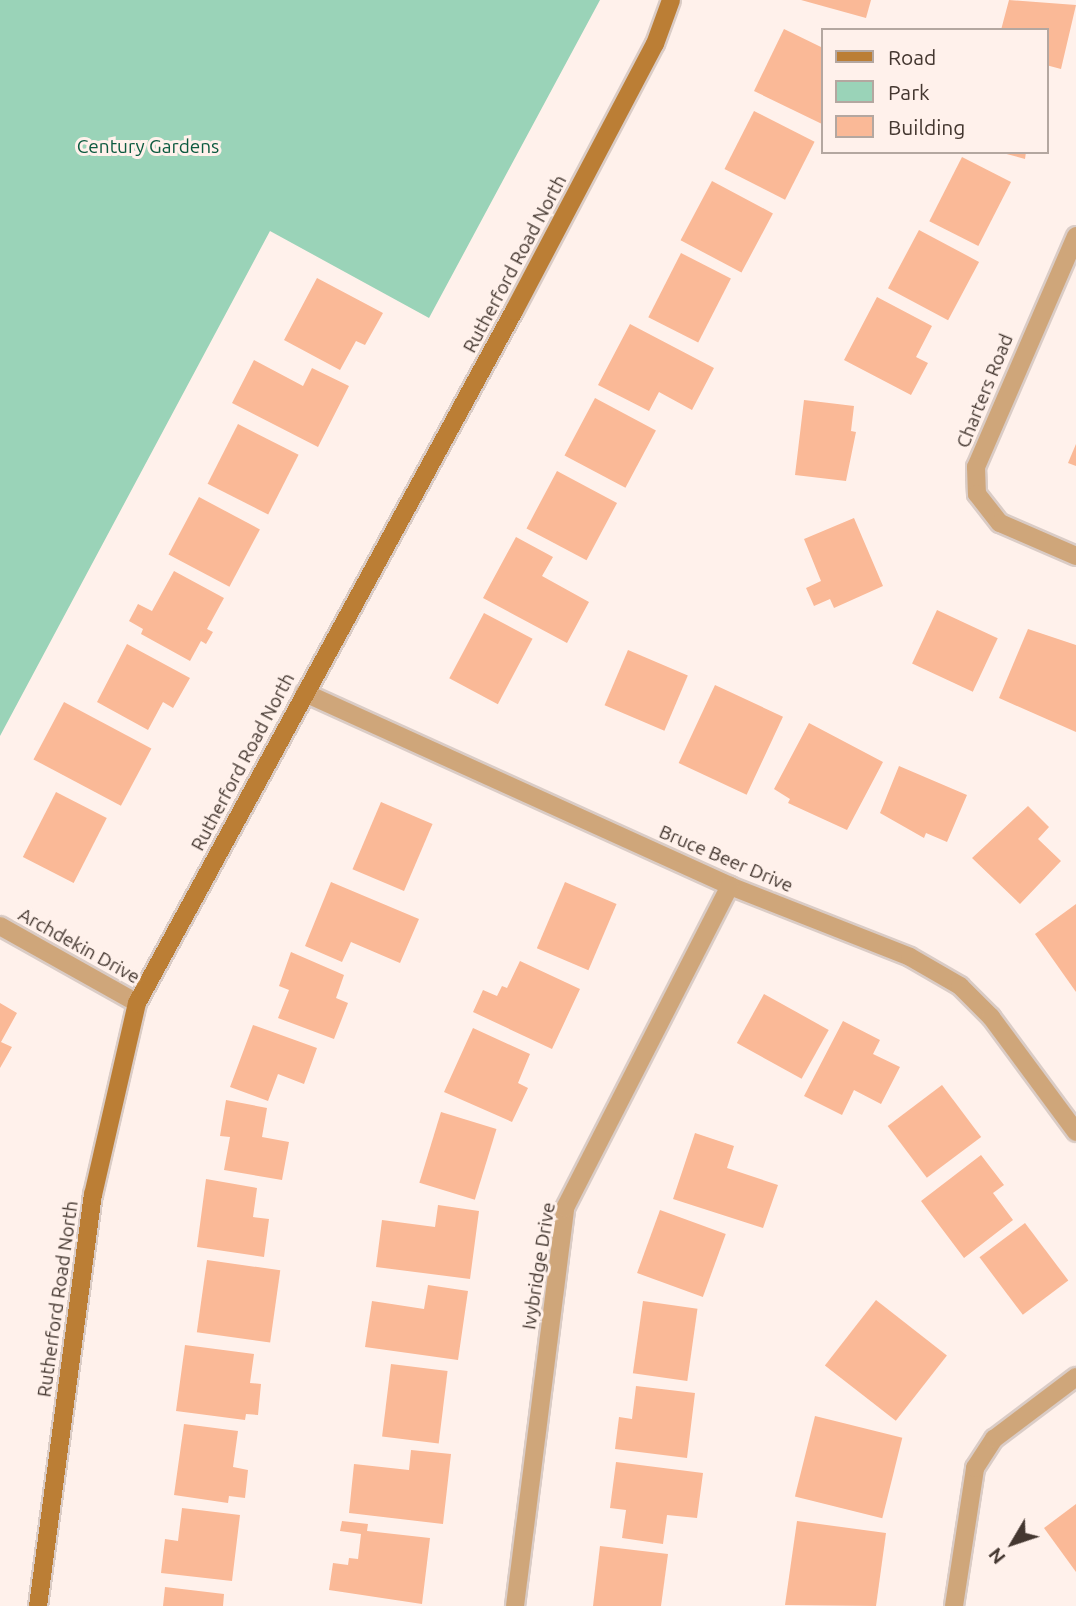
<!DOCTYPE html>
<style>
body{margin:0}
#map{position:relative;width:1076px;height:1606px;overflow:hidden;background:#fff1eb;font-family:Ubuntu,sans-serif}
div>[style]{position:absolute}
.green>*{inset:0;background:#9ad3b8}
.building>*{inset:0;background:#fab997;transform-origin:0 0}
.roads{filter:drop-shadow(2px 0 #daccc6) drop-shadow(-2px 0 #daccc6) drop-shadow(0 2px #daccc6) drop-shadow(0 -2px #daccc6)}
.street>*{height:18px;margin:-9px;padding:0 9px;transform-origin:9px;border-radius:9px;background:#cfa67a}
.secondary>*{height:18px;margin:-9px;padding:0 9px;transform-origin:9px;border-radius:9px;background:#bb7e35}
span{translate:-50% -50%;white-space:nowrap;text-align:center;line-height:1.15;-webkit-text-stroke:6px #fff1eb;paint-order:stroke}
.park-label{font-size:19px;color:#0c5a3f}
.street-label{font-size:19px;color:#443730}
.legend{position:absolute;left:821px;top:28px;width:228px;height:126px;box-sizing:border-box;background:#fff1eb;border:2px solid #b4a7a0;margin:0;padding:9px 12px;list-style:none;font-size:21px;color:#443730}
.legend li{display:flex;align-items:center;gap:14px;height:35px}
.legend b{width:35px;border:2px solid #b4a7a0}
.north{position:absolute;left:978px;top:1508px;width:70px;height:70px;-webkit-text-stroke:5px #fff1eb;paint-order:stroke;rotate:231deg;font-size:19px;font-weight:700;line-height:28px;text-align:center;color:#443730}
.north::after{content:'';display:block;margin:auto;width:24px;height:32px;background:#443730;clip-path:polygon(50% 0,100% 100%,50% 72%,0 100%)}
</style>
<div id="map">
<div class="green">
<div style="clip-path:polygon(0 0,600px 0,429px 318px,270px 231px,0 736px)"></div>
</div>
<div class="building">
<div style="clip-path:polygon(801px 0,871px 0,866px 18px)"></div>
<div style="clip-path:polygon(1009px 0,1076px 5px,1061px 69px,1046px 65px,1046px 30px,1001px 30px)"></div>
<div style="clip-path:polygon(784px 29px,821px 47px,822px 124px,754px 91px)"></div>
<div style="left:754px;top:111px;width:68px;height:65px;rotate:27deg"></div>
<div style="clip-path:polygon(999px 152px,1026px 152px,1025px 159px)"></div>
<div style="left:962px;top:157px;width:55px;height:72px;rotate:27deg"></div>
<div style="left:712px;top:181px;width:69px;height:67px;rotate:28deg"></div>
<div style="left:919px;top:230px;width:68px;height:66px;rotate:28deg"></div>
<div style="left:681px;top:253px;width:56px;height:72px;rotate:27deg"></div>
<div style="clip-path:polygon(317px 278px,383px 313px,365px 345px,356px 341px,340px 370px,284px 340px)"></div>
<div style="clip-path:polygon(877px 297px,932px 326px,916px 357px,928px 363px,911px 395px,844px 360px)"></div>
<div style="clip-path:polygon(630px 324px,714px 368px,692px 410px,659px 392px,649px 411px,598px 385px)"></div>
<div style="clip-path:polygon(254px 360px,303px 386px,312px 368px,349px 386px,318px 447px,232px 403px)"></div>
<div style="left:595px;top:398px;width:69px;height:65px;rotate:28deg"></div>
<div style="clip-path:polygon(804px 400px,854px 406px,851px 431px,856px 432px,846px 481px,795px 475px)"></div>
<div style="left:238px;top:424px;width:68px;height:67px;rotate:27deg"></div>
<div style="clip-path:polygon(1076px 444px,1076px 466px,1068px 463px)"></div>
<div style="left:557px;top:471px;width:68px;height:65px;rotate:28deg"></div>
<div style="left:199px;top:497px;width:69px;height:65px;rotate:28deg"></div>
<div style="clip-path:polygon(854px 518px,883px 586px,834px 608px,830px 599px,814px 606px,806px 588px,821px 581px,804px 539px)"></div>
<div style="clip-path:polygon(516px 537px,553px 557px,542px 576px,589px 602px,567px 643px,483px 598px)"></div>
<div style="clip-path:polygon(174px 571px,224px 598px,207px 629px,213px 632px,206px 644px,201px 641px,190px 661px,141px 634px,143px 629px,129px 621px,138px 604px,152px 611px)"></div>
<div style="left:937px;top:610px;width:67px;height:59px;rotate:25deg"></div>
<div style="left:484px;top:613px;width:55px;height:74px;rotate:28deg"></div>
<div style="clip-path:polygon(1028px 629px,1076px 645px,1076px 732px,999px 698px)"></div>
<div style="clip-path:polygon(127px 644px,190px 678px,173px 708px,163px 702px,148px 730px,97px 702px)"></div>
<div style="left:628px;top:650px;width:65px;height:60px;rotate:23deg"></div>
<div style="left:715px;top:685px;width:75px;height:86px;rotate:25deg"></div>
<div style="left:64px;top:702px;width:99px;height:65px;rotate:28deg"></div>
<div style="clip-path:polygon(809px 723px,883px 762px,847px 830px,788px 803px,790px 799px,774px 789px)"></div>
<div style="clip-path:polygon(899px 766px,967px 795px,947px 842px,926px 833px,924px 838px,880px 813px)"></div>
<div style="left:56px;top:792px;width:57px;height:73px;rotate:27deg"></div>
<div style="left:381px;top:802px;width:56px;height:73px;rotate:23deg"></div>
<div style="clip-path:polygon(1028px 806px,1049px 827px,1038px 839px,1061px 861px,1020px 904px,972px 858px)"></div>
<div style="clip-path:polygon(331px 882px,419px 919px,400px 963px,351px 942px,342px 962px,305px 946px)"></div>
<div style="left:565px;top:882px;width:56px;height:72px;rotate:23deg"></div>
<div style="clip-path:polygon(1076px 904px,1076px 992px,1035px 934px)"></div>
<div style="clip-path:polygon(291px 952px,344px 975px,336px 998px,348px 1003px,334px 1039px,278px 1018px,289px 990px,279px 986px)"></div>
<div style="clip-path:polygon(520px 961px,580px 989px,552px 1049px,473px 1012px,483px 990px,497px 996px,502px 986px,507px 988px)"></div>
<div style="left:764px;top:994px;width:74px;height:56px;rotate:29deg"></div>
<div style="clip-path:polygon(0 1003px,17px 1013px,1px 1042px,12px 1047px,0 1068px)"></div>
<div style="clip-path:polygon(843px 1021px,880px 1040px,873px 1054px,900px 1067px,881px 1104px,854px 1090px,842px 1115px,804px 1096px)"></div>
<div style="clip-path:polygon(253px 1025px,317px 1048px,304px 1084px,278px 1074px,268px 1101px,230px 1087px)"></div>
<div style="clip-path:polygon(473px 1028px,530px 1054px,518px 1083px,528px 1088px,512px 1122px,444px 1092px)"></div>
<div style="left:942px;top:1085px;width:65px;height:68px;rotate:53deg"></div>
<div style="clip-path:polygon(226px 1100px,267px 1108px,262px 1137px,289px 1142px,282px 1180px,224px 1170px,230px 1137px,220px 1136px)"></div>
<div style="left:441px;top:1112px;width:58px;height:74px;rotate:17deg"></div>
<div style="clip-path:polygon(695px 1133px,734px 1146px,727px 1168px,778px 1185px,763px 1228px,673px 1199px)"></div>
<div style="clip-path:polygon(981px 1155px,1004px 1185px,993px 1193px,1013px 1220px,964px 1258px,921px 1201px)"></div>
<div style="clip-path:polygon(206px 1179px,257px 1188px,253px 1217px,269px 1219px,264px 1257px,197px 1247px)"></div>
<div style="clip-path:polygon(438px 1205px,479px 1211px,470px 1279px,376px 1267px,382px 1220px,435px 1227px)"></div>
<div style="left:660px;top:1210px;width:70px;height:67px;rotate:20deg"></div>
<div style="left:1025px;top:1223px;width:72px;height:57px;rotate:53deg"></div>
<div style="left:207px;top:1260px;width:74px;height:73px;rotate:8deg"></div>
<div style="clip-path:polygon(428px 1285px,468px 1291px,458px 1360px,365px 1347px,372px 1301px,424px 1309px)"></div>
<div style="left:876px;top:1300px;width:90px;height:83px;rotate:38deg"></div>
<div style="left:643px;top:1301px;width:55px;height:73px;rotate:8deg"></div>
<div style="clip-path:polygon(185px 1345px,254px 1354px,250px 1383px,261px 1384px,258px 1415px,246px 1414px,245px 1420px,176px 1411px)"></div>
<div style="left:391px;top:1364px;width:57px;height:73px;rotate:7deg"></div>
<div style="clip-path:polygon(636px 1386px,695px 1393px,687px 1458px,615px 1449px,619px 1417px,632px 1419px)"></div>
<div style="left:815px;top:1416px;width:90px;height:83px;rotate:14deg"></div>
<div style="clip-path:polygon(184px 1424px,238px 1431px,233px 1467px,248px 1470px,245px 1498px,229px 1496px,228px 1503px,174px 1495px)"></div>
<div style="clip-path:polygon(411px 1450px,451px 1454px,443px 1524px,349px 1513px,354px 1464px,409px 1470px)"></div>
<div style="clip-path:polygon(616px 1462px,703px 1473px,697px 1518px,667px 1515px,663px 1544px,622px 1538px,626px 1510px,610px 1508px)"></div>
<div style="clip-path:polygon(1076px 1504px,1076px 1572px,1044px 1528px)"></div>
<div style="clip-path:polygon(182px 1508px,240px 1515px,232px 1581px,161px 1573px,165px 1539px,178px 1541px)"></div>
<div style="clip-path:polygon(342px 1521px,368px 1524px,367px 1531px,430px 1538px,422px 1604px,329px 1590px,333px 1563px,348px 1565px,349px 1558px,358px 1559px,361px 1534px,340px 1531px)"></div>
<div style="clip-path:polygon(797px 1521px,886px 1533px,876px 1606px,785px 1605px)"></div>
<div style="clip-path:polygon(600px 1546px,668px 1554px,661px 1606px,593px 1606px)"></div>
<div style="clip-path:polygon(165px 1587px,224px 1594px,223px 1606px,163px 1606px)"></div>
</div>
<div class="roads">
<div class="street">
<div style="left:1076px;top:236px;width:252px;rotate:113.4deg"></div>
<div style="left:976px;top:467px;width:27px;rotate:88deg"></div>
<div style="left:977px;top:494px;width:37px;rotate:52deg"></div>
<div style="left:1000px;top:523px;width:83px;rotate:23.5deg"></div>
<div style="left:305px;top:693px;width:467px;rotate:24.4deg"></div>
<div style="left:730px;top:886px;width:193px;rotate:21.5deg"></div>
<div style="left:910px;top:957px;width:58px;rotate:30.1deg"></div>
<div style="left:960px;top:986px;width:44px;rotate:45deg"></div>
<div style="left:991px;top:1017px;width:143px;rotate:53.5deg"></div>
<div style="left:0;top:926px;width:157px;rotate:29.3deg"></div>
<div style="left:515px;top:1606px;width:401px;rotate:-82.8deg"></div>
<div style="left:565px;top:1208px;width:362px;rotate:-62.9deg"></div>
<div style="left:954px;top:1606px;width:140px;rotate:-81.3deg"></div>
<div style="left:975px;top:1468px;width:35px;rotate:-57deg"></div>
<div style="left:994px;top:1439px;width:103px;rotate:-37.1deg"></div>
</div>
<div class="secondary">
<div style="left:38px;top:1606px;width:415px;rotate:-82.4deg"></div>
<div style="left:93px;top:1195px;width:197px;rotate:-77.1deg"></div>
<div style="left:137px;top:1003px;width:788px;rotate:-61.42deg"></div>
<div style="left:514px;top:311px;width:302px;rotate:-62.2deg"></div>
<div style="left:655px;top:44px;width:47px;rotate:-70deg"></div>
</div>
</div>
<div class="park-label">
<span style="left:148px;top:147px">Century Gardens</span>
</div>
<div class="street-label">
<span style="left:515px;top:264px;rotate:-62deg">Rutherford Road North</span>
<span style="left:985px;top:391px;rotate:-68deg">Charters Road</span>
<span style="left:243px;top:762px;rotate:-62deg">Rutherford Road North</span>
<span style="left:726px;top:859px;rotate:23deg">Bruce Beer Drive</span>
<span style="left:79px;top:946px;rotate:29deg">Archdekin Drive</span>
<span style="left:539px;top:1266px;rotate:-81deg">Ivybridge Drive</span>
<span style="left:58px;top:1299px;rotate:-82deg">Rutherford Road North</span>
</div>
<ul class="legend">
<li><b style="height:9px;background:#bb7e35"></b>Road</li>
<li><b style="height:19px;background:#9ad3b8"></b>Park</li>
<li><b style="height:19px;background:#fab997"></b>Building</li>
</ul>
<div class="north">N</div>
</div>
